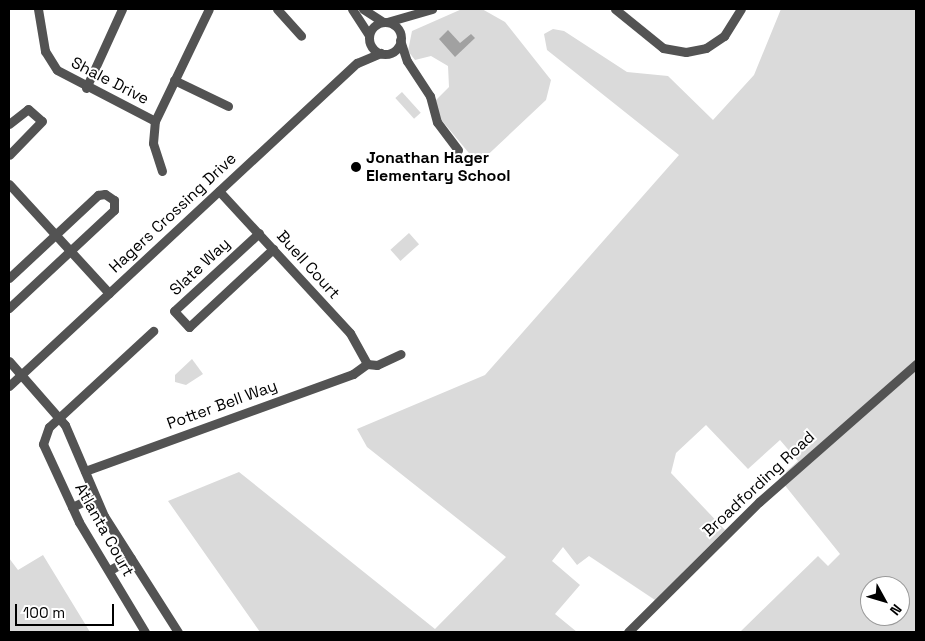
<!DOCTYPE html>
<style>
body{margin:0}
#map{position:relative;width:925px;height:641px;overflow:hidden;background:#fff;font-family:"Space Grotesk",sans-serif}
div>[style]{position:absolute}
.green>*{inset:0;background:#dadada;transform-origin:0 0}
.water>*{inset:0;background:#a1a1a1}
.minor>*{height:9px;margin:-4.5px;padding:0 4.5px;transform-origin:4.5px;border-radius:4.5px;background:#535353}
.minor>.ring{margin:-4.5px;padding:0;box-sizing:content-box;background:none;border:9px solid #535353;border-radius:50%}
.dots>*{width:14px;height:14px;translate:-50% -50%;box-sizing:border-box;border:2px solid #fff;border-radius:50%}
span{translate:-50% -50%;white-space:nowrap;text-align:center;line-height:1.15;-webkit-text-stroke:4px #fff;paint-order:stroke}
.street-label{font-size:16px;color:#000}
.poi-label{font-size:16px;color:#000;font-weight:700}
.left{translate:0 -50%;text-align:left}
.frame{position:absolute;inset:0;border:10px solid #000;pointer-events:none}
.north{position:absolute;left:860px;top:576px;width:50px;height:50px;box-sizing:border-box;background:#fff;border:1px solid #999;border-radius:50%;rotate:129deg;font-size:14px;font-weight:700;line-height:20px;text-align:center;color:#000}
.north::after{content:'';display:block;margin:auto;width:18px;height:22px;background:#000;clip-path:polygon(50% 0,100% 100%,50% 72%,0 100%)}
.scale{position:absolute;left:15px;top:604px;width:99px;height:22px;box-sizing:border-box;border:2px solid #000;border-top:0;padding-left:6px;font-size:15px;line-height:18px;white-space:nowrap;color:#000;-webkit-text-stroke:4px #fff;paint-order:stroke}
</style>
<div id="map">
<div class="green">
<div style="clip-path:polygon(462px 9px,482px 9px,505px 22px,551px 80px,546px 100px,478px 164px,439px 117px,435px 101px,449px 87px,448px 66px,431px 56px,415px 60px,408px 51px,412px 31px)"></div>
<div style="clip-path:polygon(evenodd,781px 9px,916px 9px,916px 632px,740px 632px,818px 556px,828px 566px,840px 554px,779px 478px,798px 461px,780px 440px,748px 469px,706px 425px,676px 453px,671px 473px,725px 530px,655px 600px,589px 556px,577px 565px,563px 547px,552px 561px,580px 585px,555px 614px,577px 632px,260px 632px,168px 501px,239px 472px,435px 629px,506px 557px,367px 447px,357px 429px,485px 375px,679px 155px,547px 50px,544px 34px,553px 29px,564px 31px,627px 72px,668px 76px,713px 120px,754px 75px,781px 9px,870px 586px,900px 586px,900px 616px,870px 616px,870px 586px)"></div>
<div style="left:402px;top:92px;width:28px;height:9px;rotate:48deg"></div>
<div style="left:409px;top:233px;width:15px;height:25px;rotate:48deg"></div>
<div style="clip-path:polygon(192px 359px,203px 374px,186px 385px,175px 382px,175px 375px)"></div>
<div style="clip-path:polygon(43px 555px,90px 632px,9px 632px,9px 558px,18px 570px)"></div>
</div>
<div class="water">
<div style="clip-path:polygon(448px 30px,460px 43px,471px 34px,475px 38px,455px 57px,439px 39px)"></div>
</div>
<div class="minor">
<div style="left:38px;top:9px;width:43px;rotate:80.5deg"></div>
<div style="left:45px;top:51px;width:22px;rotate:58deg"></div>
<div style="left:57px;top:70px;width:110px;rotate:27.5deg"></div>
<div style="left:277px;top:9px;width:36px;rotate:48deg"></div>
<div style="left:352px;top:9px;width:31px;rotate:57deg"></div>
<div style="left:363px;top:9px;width:24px;rotate:33deg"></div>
<div style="left:615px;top:9px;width:62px;rotate:39.1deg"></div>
<div style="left:663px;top:48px;width:23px;rotate:10deg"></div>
<div style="left:686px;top:52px;width:20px;rotate:-11deg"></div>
<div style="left:706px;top:48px;width:22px;rotate:-34deg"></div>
<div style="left:724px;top:36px;width:32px;rotate:-58deg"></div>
<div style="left:387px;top:22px;width:47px;rotate:-16.1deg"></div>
<div class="ring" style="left:369px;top:22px;width:23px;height:23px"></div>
<div style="left:400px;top:40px;width:22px;rotate:72deg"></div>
<div style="left:407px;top:61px;width:42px;rotate:56.7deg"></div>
<div style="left:430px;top:96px;width:27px;rotate:75deg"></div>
<div style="left:437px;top:122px;width:35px;rotate:53deg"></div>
<div style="left:174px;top:80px;width:60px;rotate:25.7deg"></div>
<div style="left:86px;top:88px;width:87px;rotate:-65.5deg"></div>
<div style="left:9px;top:124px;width:24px;rotate:-38deg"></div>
<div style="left:28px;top:109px;width:18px;rotate:41deg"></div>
<div style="left:42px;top:121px;width:47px;rotate:134.1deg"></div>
<div style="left:162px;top:171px;width:29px;rotate:-108deg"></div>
<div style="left:153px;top:143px;width:22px;rotate:-85deg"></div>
<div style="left:155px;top:121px;width:124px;rotate:-64.3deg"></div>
<div style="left:9px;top:184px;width:148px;rotate:47.5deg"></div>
<div style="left:219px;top:191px;width:193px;rotate:47.3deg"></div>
<div style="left:350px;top:333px;width:35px;rotate:61deg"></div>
<div style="left:259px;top:233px;width:115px;rotate:137.5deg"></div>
<div style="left:174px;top:311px;width:22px;rotate:47deg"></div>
<div style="left:189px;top:327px;width:115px;rotate:-42.9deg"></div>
<div style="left:9px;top:278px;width:122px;rotate:-43deg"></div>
<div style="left:98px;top:195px;width:7px;rotate:-8deg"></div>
<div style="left:105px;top:194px;width:11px;rotate:34deg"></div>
<div style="left:114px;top:200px;width:10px;rotate:90deg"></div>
<div style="left:114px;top:210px;width:144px;rotate:137deg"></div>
<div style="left:9px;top:361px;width:85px;rotate:48.8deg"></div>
<div style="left:65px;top:425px;width:99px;rotate:66.8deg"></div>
<div style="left:104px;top:516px;width:138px;rotate:57.5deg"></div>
<div style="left:367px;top:364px;width:10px;rotate:6deg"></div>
<div style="left:377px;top:365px;width:26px;rotate:-25deg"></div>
<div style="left:9px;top:386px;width:475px;rotate:-42.9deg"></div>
<div style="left:357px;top:63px;width:26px;rotate:-23deg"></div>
<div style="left:85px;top:471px;width:285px;rotate:-19.9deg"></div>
<div style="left:353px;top:374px;width:17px;rotate:-36deg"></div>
<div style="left:72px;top:507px;width:23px;rotate:-25deg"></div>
<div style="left:110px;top:570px;width:24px;rotate:-30deg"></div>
<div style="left:145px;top:632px;width:128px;rotate:-121deg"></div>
<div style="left:79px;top:522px;width:86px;rotate:-114.8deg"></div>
<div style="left:43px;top:444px;width:18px;rotate:-71deg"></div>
<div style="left:49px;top:427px;width:142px;rotate:-42.7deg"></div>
<div style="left:628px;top:632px;width:185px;rotate:-44.8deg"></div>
<div style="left:759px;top:502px;width:209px;rotate:-41.3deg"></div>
</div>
<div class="dots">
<div style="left:356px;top:167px;background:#000"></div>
</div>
<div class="street-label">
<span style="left:110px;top:81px;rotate:27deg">Shale Drive</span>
<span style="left:173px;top:213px;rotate:-43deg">Hagers Crossing Drive</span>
<span style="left:308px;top:265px;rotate:48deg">Buell Court</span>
<span style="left:200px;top:267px;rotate:-43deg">Slate Way</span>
<span style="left:222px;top:405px;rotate:-20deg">Potter Bell Way</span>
<span style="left:759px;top:484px;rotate:-43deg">Broadfording Road</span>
<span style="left:104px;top:530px;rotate:61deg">Atlanta Court</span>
</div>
<div class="poi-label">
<span class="left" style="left:366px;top:167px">Jonathan Hager<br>Elementary School</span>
</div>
<div class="frame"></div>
<div class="north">N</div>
<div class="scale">100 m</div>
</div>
